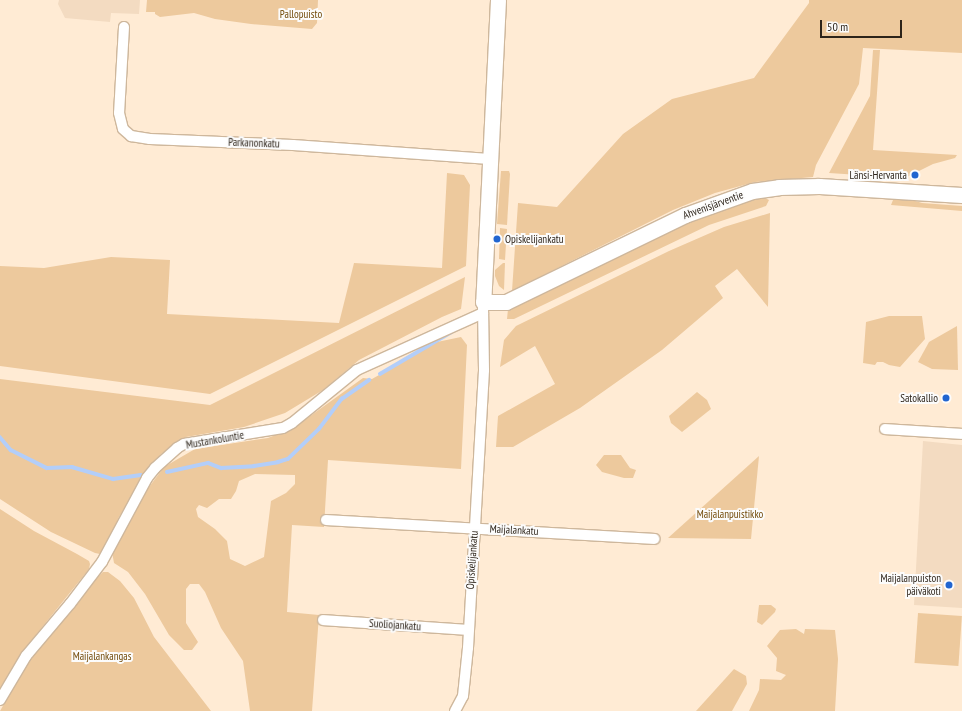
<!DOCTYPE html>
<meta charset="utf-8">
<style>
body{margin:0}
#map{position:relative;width:962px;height:711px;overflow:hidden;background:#ffebd4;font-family:"PT Sans Narrow",sans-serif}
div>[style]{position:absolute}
.built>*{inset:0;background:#f3dbc1}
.green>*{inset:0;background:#edc99d;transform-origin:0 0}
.stream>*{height:3.5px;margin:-1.75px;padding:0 1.75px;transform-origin:1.75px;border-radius:1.75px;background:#b3cef9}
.roads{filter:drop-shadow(1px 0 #ceb79c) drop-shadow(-1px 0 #ceb79c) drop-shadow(0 1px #ceb79c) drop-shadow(0 -1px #ceb79c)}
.street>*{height:10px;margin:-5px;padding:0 5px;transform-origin:5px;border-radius:5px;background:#fff}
.secondary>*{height:15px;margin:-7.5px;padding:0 7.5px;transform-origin:7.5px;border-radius:7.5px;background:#fff}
.dots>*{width:11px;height:11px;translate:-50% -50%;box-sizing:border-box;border:2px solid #fcfcfc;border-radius:50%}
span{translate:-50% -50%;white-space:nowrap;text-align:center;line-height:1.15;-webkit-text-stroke:4px #fcfcfc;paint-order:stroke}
.park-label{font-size:11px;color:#734b0a}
.street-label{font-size:11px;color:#2d241a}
.poi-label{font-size:11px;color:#2d241a}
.right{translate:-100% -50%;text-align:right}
.left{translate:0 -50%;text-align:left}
.scale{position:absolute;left:820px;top:20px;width:82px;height:18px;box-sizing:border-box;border:2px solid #2d241a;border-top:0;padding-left:5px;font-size:12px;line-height:14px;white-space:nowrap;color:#2d241a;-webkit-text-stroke:3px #fcfcfc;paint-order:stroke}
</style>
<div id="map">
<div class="built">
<div style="clip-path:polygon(59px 0,140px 0,139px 14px,111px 13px,110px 22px,65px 18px,58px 4px)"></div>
<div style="clip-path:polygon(923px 441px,962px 445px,962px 608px,914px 605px)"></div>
</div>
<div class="green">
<div style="clip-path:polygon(147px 0,318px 0,317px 23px,312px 29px,251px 24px,215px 19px,194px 13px,160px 17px,155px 14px,155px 12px,146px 12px)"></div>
<div style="clip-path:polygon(809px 0,962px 0,962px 53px,863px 48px,859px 84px,816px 165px,813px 177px,755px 182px,715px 193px,673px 210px,512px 291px,518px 203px,557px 207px,623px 134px,672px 99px,754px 78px,809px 3px)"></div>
<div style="clip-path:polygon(873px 50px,880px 50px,873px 150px,957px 155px,955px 158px,933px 164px,905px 178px,829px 173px,870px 96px)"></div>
<div style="clip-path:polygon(501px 171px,509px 171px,510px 174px,507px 225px,497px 224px)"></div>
<div style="clip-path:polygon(447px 173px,464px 175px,470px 185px,466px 266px,210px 394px,0 366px,0 266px,44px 268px,111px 257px,170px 260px,167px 314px,339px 323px,354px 263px,442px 268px)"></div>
<div style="clip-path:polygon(761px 196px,769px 200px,766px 206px,709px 225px,514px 319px,507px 319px,508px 309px,512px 306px,667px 231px,728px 205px)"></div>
<div style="clip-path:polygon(905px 198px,922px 203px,962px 206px,962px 211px,891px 205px,893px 200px)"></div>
<div style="clip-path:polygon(770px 213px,768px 307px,737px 269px,715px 286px,723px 298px,662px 350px,580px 408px,513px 447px,496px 447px,498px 416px,555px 384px,535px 346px,500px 367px,504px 340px,516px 326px,669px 251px,724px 227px)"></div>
<div style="clip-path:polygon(500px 228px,507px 229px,505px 260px,499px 259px)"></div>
<div style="clip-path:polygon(503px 263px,505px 263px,504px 290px,499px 286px,495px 276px,495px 270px)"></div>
<div style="clip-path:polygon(465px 277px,461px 309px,442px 317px,359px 360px,323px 390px,285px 413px,244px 427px,186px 437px,161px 454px,137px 487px,119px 517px,106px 546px,100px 554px,95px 553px,51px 532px,0 499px,0 379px,210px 405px)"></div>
<div style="clip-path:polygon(889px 316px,922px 316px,925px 339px,900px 367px,889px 365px,883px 362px,877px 362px,875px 365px,863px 363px,866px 322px)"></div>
<div style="clip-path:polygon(957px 326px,958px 370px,932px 369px,918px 362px,929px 342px)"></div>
<div style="clip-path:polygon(evenodd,461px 337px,467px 345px,461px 469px,328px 460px,324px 527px,292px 525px,287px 612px,319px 615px,312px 711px,250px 711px,243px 661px,221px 628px,205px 592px,199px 584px,190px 584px,186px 589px,186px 623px,198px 642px,192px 650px,184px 650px,169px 635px,145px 594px,128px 572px,114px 563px,112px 552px,143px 495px,164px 467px,195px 449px,268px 438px,295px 427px,363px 378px,372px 379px,437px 342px,461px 337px,255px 474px,295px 475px,295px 484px,286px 493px,271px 501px,264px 557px,245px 566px,230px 559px,227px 541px,215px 529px,198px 517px,196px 509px,199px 505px,207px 508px,219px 499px,231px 499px,236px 491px,239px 481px,255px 474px)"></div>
<div style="clip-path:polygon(697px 392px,707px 400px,711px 409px,682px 432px,671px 423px,669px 416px)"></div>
<div style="clip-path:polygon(604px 455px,621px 455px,630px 468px,636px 470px,633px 478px,624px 478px,602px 472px,596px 465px)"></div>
<div style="clip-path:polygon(759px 456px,751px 539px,668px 538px)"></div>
<div style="clip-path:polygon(0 509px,34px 531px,77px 554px,89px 561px,90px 564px,89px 569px,31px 641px,0 688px)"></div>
<div style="clip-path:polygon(103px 572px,108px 572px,120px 581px,134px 598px,154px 637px,211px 711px,0 711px,29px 660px,88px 586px)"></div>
<div style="clip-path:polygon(759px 605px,771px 605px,776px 609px,775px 612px,762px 625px,757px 622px)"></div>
<div style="left:918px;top:613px;width:44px;height:50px;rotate:4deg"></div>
<div style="clip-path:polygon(796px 629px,804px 634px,805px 629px,835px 630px,838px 659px,835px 711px,749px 711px,759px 690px,760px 679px,781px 680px,786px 675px,776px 671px,777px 658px,767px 646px,780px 630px)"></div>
<div style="clip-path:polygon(734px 669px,746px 676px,747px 684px,732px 711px,696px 711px)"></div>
</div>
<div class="stream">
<div style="left:380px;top:374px;width:83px;rotate:-30.3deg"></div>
<div style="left:0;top:437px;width:17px;rotate:50deg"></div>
<div style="left:11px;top:450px;width:40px;rotate:26.6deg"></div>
<div style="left:47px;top:468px;width:25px;rotate:-2deg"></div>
<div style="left:72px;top:467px;width:43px;rotate:16.3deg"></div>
<div style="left:113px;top:479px;width:28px;rotate:-8deg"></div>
<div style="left:167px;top:472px;width:42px;rotate:-12.4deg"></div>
<div style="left:208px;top:463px;width:14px;rotate:21deg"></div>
<div style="left:221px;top:468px;width:33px;rotate:-3deg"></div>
<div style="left:254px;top:466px;width:24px;rotate:-9deg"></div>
<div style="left:278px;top:462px;width:10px;rotate:-17deg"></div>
<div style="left:288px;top:459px;width:43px;rotate:-44.1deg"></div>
<div style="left:319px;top:429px;width:38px;rotate:-53deg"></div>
<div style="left:342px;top:399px;width:33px;rotate:-35deg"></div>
</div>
<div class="roads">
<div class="street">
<div style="left:124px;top:27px;width:86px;rotate:93.3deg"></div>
<div style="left:119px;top:113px;width:16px;rotate:76deg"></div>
<div style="left:123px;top:129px;width:11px;rotate:41deg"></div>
<div style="left:131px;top:136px;width:19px;rotate:9deg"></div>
<div style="left:150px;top:139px;width:143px;rotate:2.4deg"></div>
<div style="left:293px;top:145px;width:197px;rotate:4.1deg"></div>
<div style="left:885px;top:429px;width:77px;rotate:3.7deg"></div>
<div style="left:326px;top:520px;width:329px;rotate:3.3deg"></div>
<div style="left:323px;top:620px;width:145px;rotate:3.9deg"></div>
<div style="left:0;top:700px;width:51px;rotate:-59.4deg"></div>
<div style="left:26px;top:656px;width:68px;rotate:-49.8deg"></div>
<div style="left:70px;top:604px;width:53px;rotate:-52.7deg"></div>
<div style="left:102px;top:562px;width:95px;rotate:-61.8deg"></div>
<div style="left:147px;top:478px;width:13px;rotate:-51deg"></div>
<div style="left:155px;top:468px;width:30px;rotate:-42deg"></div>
<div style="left:177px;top:448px;width:8px;rotate:-30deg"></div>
<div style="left:184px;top:444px;width:100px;rotate:-9.2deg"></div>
<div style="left:283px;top:428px;width:10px;rotate:-29deg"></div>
<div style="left:292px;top:423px;width:84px;rotate:-39.2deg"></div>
<div style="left:357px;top:370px;width:138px;rotate:-24.3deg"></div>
<div style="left:455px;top:711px;width:17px;rotate:-62deg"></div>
<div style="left:463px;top:696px;width:48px;rotate:-84.1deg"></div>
<div style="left:468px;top:648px;width:278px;rotate:-86.7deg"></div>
<div style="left:484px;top:370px;width:62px;rotate:-90.9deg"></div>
</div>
<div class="secondary">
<div style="left:498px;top:0;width:302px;rotate:92.8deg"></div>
<div style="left:483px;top:302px;width:23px"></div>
<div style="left:506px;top:302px;width:199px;rotate:-25.9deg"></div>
<div style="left:685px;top:215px;width:71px;rotate:-19.7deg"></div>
<div style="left:752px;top:191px;width:27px;rotate:-8deg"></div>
<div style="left:779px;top:187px;width:40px;rotate:-1.4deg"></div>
<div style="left:819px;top:186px;width:143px;rotate:3.6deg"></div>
</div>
</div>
<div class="dots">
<div style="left:915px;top:175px;background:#2165d0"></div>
<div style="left:497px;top:239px;background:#2165d0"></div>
<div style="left:946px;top:398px;background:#2165d0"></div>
<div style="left:949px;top:585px;background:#2165d0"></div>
</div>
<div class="park-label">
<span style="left:301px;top:14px">Pallopuisto</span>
<span style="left:730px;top:514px">Maijalanpuistikko</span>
<span style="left:102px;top:656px">Maijalankangas</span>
</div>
<div class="street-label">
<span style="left:254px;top:143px;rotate:2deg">Parkanonkatu</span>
<span style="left:713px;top:205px;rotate:-20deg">Ahvenisjärventie</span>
<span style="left:215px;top:440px;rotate:-10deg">Mustankoluntie</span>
<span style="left:514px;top:530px;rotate:3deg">Maijalankatu</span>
<span style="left:472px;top:560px;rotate:-86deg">Opiskelijankatu</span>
<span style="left:395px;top:625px;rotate:4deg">Suoliojankatu</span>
</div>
<div class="poi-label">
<span class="right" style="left:907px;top:175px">Länsi-Hervanta</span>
<span class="left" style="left:505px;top:239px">Opiskelijankatu</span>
<span class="right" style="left:938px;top:398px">Satokallio</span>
<span class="right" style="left:941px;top:585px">Maijalanpuiston<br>päiväkoti</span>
</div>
<div class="scale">50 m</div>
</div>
